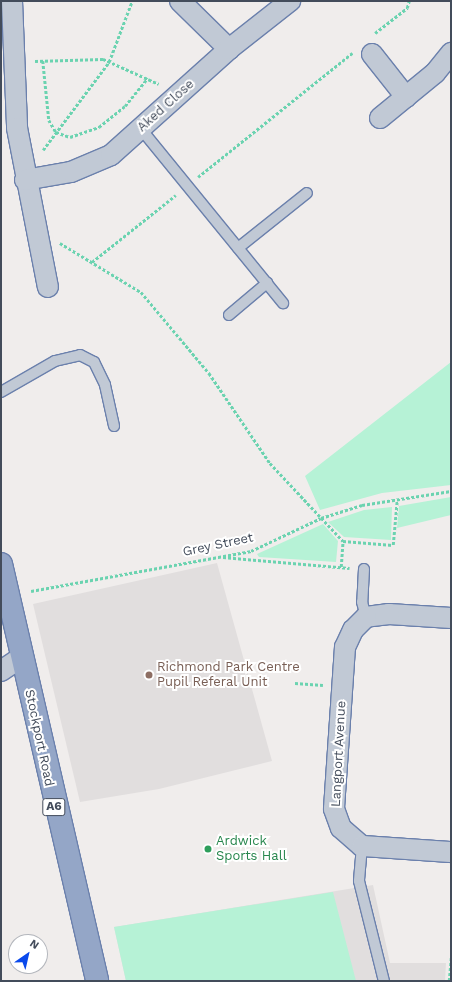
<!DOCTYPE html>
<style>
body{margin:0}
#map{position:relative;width:452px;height:982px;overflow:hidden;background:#f0edec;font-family:"Work Sans",sans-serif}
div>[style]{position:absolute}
.education>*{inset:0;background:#e1dede}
.green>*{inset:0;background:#b6f2d6}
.path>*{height:2.5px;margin-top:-1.25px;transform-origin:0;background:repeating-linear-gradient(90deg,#6bd3b0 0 3px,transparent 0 5px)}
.roads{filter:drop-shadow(1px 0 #6b80ac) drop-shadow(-1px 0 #6b80ac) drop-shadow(0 1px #6b80ac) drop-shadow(0 -1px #6b80ac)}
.service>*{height:10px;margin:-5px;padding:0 5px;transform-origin:5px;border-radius:5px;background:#c1c9d5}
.minor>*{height:20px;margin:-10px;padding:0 10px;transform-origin:10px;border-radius:10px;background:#c1c9d5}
.trunk>*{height:22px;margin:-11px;padding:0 11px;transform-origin:11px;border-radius:11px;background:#94a6c7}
.dots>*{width:11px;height:11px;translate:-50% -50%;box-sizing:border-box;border:2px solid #fff;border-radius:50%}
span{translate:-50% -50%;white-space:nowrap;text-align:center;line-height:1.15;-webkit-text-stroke:4px #fff;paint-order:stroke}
.shield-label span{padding:1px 3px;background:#fff;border:1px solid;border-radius:3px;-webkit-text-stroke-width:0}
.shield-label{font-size:12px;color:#434c5b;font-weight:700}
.street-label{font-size:13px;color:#434c5b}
.education-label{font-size:13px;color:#785e54}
.left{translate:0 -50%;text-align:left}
.leisure-label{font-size:13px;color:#27864d}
.frame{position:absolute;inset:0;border:2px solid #434c5b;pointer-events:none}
.north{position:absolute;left:8px;top:934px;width:40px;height:40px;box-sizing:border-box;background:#fff;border:1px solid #b4b7bd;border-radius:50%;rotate:34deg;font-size:11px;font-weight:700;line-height:16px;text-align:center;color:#434c5b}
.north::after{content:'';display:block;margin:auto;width:14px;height:18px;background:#0a49ec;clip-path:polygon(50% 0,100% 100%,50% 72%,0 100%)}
</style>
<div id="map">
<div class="education">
<div style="clip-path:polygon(217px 563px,272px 761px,159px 789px,80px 802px,33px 604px)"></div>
<div style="clip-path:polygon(373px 885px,390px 963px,446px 963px,445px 981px,126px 981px,114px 927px)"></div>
</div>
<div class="green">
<div style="clip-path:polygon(451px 362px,451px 485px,382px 493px,320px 510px,305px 476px)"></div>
<div style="clip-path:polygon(451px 497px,451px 515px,397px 528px,399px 506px)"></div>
<div style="clip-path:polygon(392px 507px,391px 540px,344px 537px,328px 522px,364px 510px)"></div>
<div style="clip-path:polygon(323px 524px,338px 541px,336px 562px,259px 557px,257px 554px)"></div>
<div style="clip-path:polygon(333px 892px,356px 981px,126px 981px,114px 927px)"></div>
</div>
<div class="path">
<div style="left:375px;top:33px;width:41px;rotate:-38deg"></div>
<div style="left:407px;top:8px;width:7px;rotate:-74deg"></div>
<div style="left:35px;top:61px;width:68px;rotate:-1.7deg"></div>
<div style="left:103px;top:59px;width:61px;rotate:24.1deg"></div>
<div style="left:43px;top:61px;width:59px;rotate:84.2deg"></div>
<div style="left:49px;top:120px;width:14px;rotate:60deg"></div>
<div style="left:56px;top:132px;width:15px;rotate:20deg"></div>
<div style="left:70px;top:137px;width:31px;rotate:-19deg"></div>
<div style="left:99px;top:127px;width:33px;rotate:-39deg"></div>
<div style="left:125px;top:106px;width:36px;rotate:-51deg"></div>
<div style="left:43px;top:150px;width:110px;rotate:-53.1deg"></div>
<div style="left:109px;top:62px;width:65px;rotate:-69.3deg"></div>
<div style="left:198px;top:177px;width:198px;rotate:-38.8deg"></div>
<div style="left:60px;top:243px;width:95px;rotate:31.2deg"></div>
<div style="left:141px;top:292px;width:106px;rotate:50deg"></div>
<div style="left:209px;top:373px;width:109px;rotate:55.9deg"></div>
<div style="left:270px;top:463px;width:107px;rotate:46.9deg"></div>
<div style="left:92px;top:262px;width:107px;rotate:-38.6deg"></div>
<div style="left:223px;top:557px;width:127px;rotate:5deg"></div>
<div style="left:341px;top:567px;width:26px;rotate:-86deg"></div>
<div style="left:343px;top:541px;width:50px;rotate:4.6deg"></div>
<div style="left:393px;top:545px;width:45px;rotate:-84.9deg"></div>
<div style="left:31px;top:591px;width:224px;rotate:-10.3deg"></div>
<div style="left:251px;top:551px;width:77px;rotate:-25.2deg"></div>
<div style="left:321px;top:518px;width:43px;rotate:-17.6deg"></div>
<div style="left:362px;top:505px;width:90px;rotate:-8.9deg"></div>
<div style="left:295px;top:683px;width:28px;rotate:4deg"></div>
<div style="left:449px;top:981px;width:24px;rotate:-85deg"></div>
</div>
<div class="roads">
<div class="service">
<div style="left:141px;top:129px;width:225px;rotate:50.8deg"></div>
<div style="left:238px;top:248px;width:88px;rotate:-38.6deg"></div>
<div style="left:229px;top:315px;width:50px;rotate:-40.1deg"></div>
<div style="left:1px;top:392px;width:62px;rotate:-29.9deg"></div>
<div style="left:55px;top:361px;width:26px;rotate:-13deg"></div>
<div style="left:80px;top:355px;width:16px;rotate:27deg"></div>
<div style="left:94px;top:362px;width:25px;rotate:64deg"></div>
<div style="left:105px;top:385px;width:42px;rotate:77.6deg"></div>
<div style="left:364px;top:569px;width:33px;rotate:93deg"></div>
<div style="left:362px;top:602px;width:16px;rotate:75deg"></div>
<div style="left:362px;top:846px;width:35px;rotate:95deg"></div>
<div style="left:359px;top:881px;width:103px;rotate:76deg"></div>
</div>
<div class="minor">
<div style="left:12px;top:1px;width:127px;rotate:87.7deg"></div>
<div style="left:17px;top:128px;width:162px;rotate:79deg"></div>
<div style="left:180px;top:1px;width:69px;rotate:44.4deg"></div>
<div style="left:372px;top:54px;width:55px;rotate:51.7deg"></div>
<div style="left:380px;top:118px;width:71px;rotate:-39.3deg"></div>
<div style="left:435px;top:73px;width:26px;rotate:-51deg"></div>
<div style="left:25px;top:180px;width:47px;rotate:-9.9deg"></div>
<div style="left:71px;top:172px;width:43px;rotate:-23deg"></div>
<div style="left:111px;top:155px;width:159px;rotate:-41.9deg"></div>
<div style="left:229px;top:49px;width:78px;rotate:-38.2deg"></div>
<div style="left:451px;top:618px;width:62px;rotate:-176.3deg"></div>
<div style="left:389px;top:614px;width:23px;rotate:173deg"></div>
<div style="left:366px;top:617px;width:18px;rotate:135deg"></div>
<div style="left:353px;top:630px;width:19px;rotate:115deg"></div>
<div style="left:345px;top:647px;width:162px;rotate:93.9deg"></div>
<div style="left:334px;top:809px;width:20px;rotate:70deg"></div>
<div style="left:341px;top:828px;width:28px;rotate:41deg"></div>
<div style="left:362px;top:846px;width:89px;rotate:3.9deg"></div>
<div style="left:1px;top:671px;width:25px;rotate:-34deg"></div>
</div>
<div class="trunk">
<div style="left:1px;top:564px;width:428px;rotate:77deg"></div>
</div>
</div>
<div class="dots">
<div style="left:149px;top:675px;background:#8d6e63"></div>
<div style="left:208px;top:849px;background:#2e9e5b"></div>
</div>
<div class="shield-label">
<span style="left:54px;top:807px">A6</span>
</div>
<div class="street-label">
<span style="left:166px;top:106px;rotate:-42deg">Aked Close</span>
<span style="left:218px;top:545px;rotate:-12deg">Grey Street</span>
<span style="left:39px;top:738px;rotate:78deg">Stockport Road</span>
<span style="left:339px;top:754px;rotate:-87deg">Langport Avenue</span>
</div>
<div class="education-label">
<span class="left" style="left:157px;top:675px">Richmond Park Centre<br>Pupil Referal Unit</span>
</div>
<div class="leisure-label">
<span class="left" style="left:216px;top:849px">Ardwick<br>Sports Hall</span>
</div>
<div class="frame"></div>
<div class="north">N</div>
</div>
